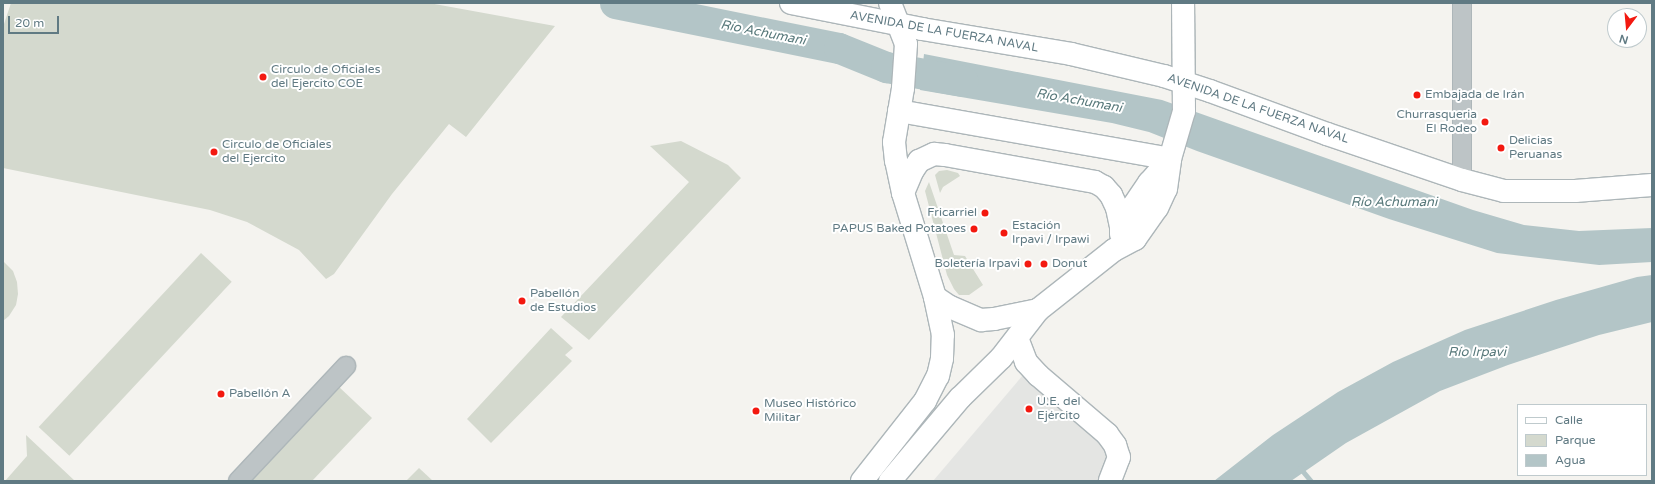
<!DOCTYPE html>
<meta charset="utf-8">
<style>
body{margin:0}
#map{position:relative;width:1655px;height:484px;overflow:hidden;background:#f4f3ef;font-family:"Varela Round",sans-serif}
div>[style]{position:absolute}
.built>*{inset:0;background:#e4e5e3}
.green>*{inset:0;background:#d4d9ce;transform-origin:0 0}
.water>*{inset:0;background:#b3c5c7}
.stream>*{height:5px;margin:-2.5px;padding:0 2.5px;transform-origin:2.5px;border-radius:2.5px;background:#b3c5c7}
.river>*{height:31px;margin:-15.5px;padding:0 15.5px;transform-origin:15.5px;border-radius:15.5px;background:#b3c5c7}
.roads{filter:drop-shadow(1px 0 #adb6b9) drop-shadow(-1px 0 #adb6b9) drop-shadow(0 1px #adb6b9) drop-shadow(0 -1px #adb6b9)}
.street>*{height:18px;margin:-9px;padding:0 9px;transform-origin:9px;border-radius:9px;background:#bdc4c6}
.secondary>*{height:22px;margin:-11px;padding:0 11px;transform-origin:11px;border-radius:11px;background:#fff}
.dots>*{width:11px;height:11px;translate:-50% -50%;box-sizing:border-box;border:2px solid #fff;border-radius:50%}
span{translate:-50% -50%;white-space:nowrap;text-align:center;line-height:1.15;-webkit-text-stroke:4px #fff;paint-order:stroke}
.street-label{font-size:12px;color:#607a83}
.poi-label{font-size:12px;color:#607a83}
.left{translate:0 -50%;text-align:left}
.right{translate:-100% -50%;text-align:right}
.water-label{font-size:13px;color:#57787a;font-style:italic}
.frame{position:absolute;inset:0;border:4px solid #607a83;pointer-events:none}
.legend{position:absolute;left:1517px;top:404px;width:130px;height:72px;box-sizing:border-box;background:#fff;border:1px solid #bfcacd;margin:0;padding:5px 7px;list-style:none;font-size:12px;color:#607a83}
.legend li{display:flex;align-items:center;gap:8px;height:20px}
.legend b{width:20px;border:1px solid #bfcacd}
.north{position:absolute;left:1607px;top:8px;width:40px;height:40px;box-sizing:border-box;background:#fff;border:1px solid #bfcacd;border-radius:50%;rotate:196deg;font-size:11px;font-weight:700;line-height:16px;text-align:center;color:#607a83}
.north::after{content:'';display:block;margin:auto;width:14px;height:18px;background:#f31910;clip-path:polygon(50% 0,100% 100%,50% 72%,0 100%)}
.scale{position:absolute;left:8px;top:16px;width:51px;height:18px;box-sizing:border-box;border:2px solid #607a83;border-top:0;padding-left:5px;font-size:12px;line-height:14px;white-space:nowrap;color:#607a83;-webkit-text-stroke:3px #fff;paint-order:stroke}
</style>
<div id="map">
<div class="built">
<div style="clip-path:polygon(1023px 375px,1103px 443px,1110px 461px,1100px 481px,933px 481px)"></div>
</div>
<div class="green">
<div style="clip-path:polygon(11px 3px,429px 3px,555px 26px,466px 137px,449px 124px,392px 194px,334px 274px,326px 279px,299px 250px,247px 222px,210px 210px,3px 168px,3px 27px)"></div>
<div style="clip-path:polygon(681px 141px,728px 165px,741px 178px,589px 340px,561px 317px,689px 182px,650px 146px)"></div>
<div style="clip-path:polygon(947px 170px,958px 173px,960px 176px,943px 187px,940px 193px,935px 175px,939px 171px)"></div>
<div style="clip-path:polygon(929px 182px,954px 255px,965px 256px,983px 285px,969px 295px,959px 295px,954px 289px,947px 275px,925px 191px)"></div>
<div style="left:201px;top:253px;width:42px;height:238px;rotate:43deg"></div>
<div style="clip-path:polygon(3px 261px,13px 271px,17px 282px,18px 294px,16px 305px,9px 316px,3px 321px)"></div>
<div style="clip-path:polygon(551px 328px,573px 348px,565px 355px,572px 361px,491px 443px,467px 419px)"></div>
<div style="clip-path:polygon(338px 386px,372px 418px,312px 481px,248px 481px)"></div>
<div style="clip-path:polygon(26px 435px,75px 481px,5px 481px,27px 456px)"></div>
<div style="clip-path:polygon(419px 468px,433px 481px,406px 481px)"></div>
</div>
<div class="water">
<div style="clip-path:polygon(924px 54px,1162px 100px,1473px 210px,1524px 225px,1579px 231px,1652px 228px,1652px 262px,1599px 265px,1497px 253px,1389px 219px,1197px 151px,1149px 132px,1112px 123px,920px 90px)"></div>
<div style="clip-path:polygon(1652px 275px,1652px 322px,1599px 335px,1508px 365px,1440px 391px,1346px 443px,1291px 481px,1214px 481px,1273px 435px,1338px 392px,1393px 362px,1465px 330px,1556px 300px,1637px 277px)"></div>
</div>
<div class="stream">
<div style="left:1300px;top:468px;width:17px;rotate:50deg"></div>
</div>
<div class="river">
<div style="left:615px;top:3px;width:228px;rotate:11.4deg"></div>
<div style="left:839px;top:48px;width:51px;rotate:22deg"></div>
<div style="left:886px;top:67px;width:78px;rotate:10.3deg"></div>
</div>
<div class="roads">
<div class="street">
<div style="left:1462px;top:3px;width:177px;rotate:90deg"></div>
<div style="left:238px;top:481px;width:158px;rotate:-46.8deg"></div>
</div>
<div class="secondary">
<div style="left:791px;top:3px;width:134px;rotate:11.2deg"></div>
<div style="left:922px;top:29px;width:151px;rotate:9.5deg"></div>
<div style="left:1071px;top:54px;width:96px;rotate:13.3deg"></div>
<div style="left:1164px;top:76px;width:48px;rotate:18.1deg"></div>
<div style="left:1210px;top:91px;width:125px;rotate:20.2deg"></div>
<div style="left:1327px;top:134px;width:143px;rotate:18.8deg"></div>
<div style="left:1462px;top:180px;width:43px;rotate:14.7deg"></div>
<div style="left:1504px;top:191px;width:71px"></div>
<div style="left:1575px;top:191px;width:77px;rotate:-4.5deg"></div>
<div style="left:899px;top:111px;width:275px;rotate:10deg"></div>
<div style="left:903px;top:193px;width:25px;rotate:-67deg"></div>
<div style="left:913px;top:170px;width:11px;rotate:-56deg"></div>
<div style="left:919px;top:161px;width:17px;rotate:-25deg"></div>
<div style="left:934px;top:154px;width:11px;rotate:5deg"></div>
<div style="left:945px;top:155px;width:152px;rotate:10.2deg"></div>
<div style="left:1095px;top:182px;width:10px;rotate:29deg"></div>
<div style="left:1104px;top:187px;width:11px;rotate:49deg"></div>
<div style="left:1111px;top:195px;width:14px;rotate:65deg"></div>
<div style="left:1117px;top:208px;width:19px;rotate:78deg"></div>
<div style="left:1121px;top:234px;width:7px;rotate:-90deg"></div>
<div style="left:1121px;top:227px;width:26px;rotate:-59deg"></div>
<div style="left:1134px;top:205px;width:27px;rotate:-56deg"></div>
<div style="left:1149px;top:183px;width:32px;rotate:-49deg"></div>
<div style="left:935px;top:297px;width:18px;rotate:34deg"></div>
<div style="left:950px;top:307px;width:34px;rotate:23deg"></div>
<div style="left:981px;top:320px;width:13px;rotate:-4deg"></div>
<div style="left:994px;top:319px;width:45px;rotate:-11.6deg"></div>
<div style="left:1017px;top:338px;width:26px;rotate:69deg"></div>
<div style="left:1026px;top:362px;width:18px;rotate:47deg"></div>
<div style="left:1038px;top:375px;width:91px;rotate:40.5deg"></div>
<div style="left:1107px;top:434px;width:14px;rotate:54deg"></div>
<div style="left:1115px;top:445px;width:13px;rotate:72deg"></div>
<div style="left:1119px;top:457px;width:26px;rotate:111deg"></div>
<div style="left:862px;top:481px;width:102px;rotate:-51.8deg"></div>
<div style="left:925px;top:401px;width:28px;rotate:-63deg"></div>
<div style="left:938px;top:376px;width:18px;rotate:-77deg"></div>
<div style="left:942px;top:358px;width:23px;rotate:-88deg"></div>
<div style="left:943px;top:335px;width:39px;rotate:-102deg"></div>
<div style="left:935px;top:297px;width:109px;rotate:-107.1deg"></div>
<div style="left:903px;top:193px;width:33px;rotate:-102deg"></div>
<div style="left:896px;top:161px;width:19px;rotate:-96deg"></div>
<div style="left:894px;top:142px;width:55px;rotate:-80.5deg"></div>
<div style="left:903px;top:88px;width:44px;rotate:-86.1deg"></div>
<div style="left:906px;top:44px;width:44px;rotate:-111.3deg"></div>
<div style="left:890px;top:481px;width:109px;rotate:-49.9deg"></div>
<div style="left:960px;top:398px;width:57px;rotate:-44.3deg"></div>
<div style="left:1001px;top:358px;width:61px;rotate:-52.4deg"></div>
<div style="left:1038px;top:310px;width:97px;rotate:-38.3deg"></div>
<div style="left:1114px;top:250px;width:24px;rotate:-28deg"></div>
<div style="left:1135px;top:239px;width:38px;rotate:-55deg"></div>
<div style="left:1157px;top:208px;width:21px;rotate:-65deg"></div>
<div style="left:1166px;top:189px;width:30px;rotate:-82deg"></div>
<div style="left:1170px;top:159px;width:50px;rotate:-73.7deg"></div>
<div style="left:1184px;top:111px;width:108px;rotate:-90.5deg"></div>
</div>
</div>
<div class="dots">
<div style="left:263px;top:77px;background:#f31910"></div>
<div style="left:1417px;top:95px;background:#f31910"></div>
<div style="left:1485px;top:122px;background:#f31910"></div>
<div style="left:1501px;top:148px;background:#f31910"></div>
<div style="left:214px;top:152px;background:#f31910"></div>
<div style="left:985px;top:213px;background:#f31910"></div>
<div style="left:974px;top:229px;background:#f31910"></div>
<div style="left:1004px;top:233px;background:#f31910"></div>
<div style="left:1028px;top:264px;background:#f31910"></div>
<div style="left:1044px;top:264px;background:#f31910"></div>
<div style="left:522px;top:301px;background:#f31910"></div>
<div style="left:221px;top:394px;background:#f31910"></div>
<div style="left:1029px;top:409px;background:#f31910"></div>
<div style="left:756px;top:411px;background:#f31910"></div>
</div>
<div class="street-label">
<span style="left:944px;top:32px;rotate:10deg">AVENIDA DE LA FUERZA NAVAL</span>
<span style="left:1258px;top:109px;rotate:19deg">AVENIDA DE LA FUERZA NAVAL</span>
</div>
<div class="poi-label">
<span class="left" style="left:271px;top:77px">Circulo de Oficiales<br>del Ejercito COE</span>
<span class="left" style="left:1425px;top:95px">Embajada de Irán</span>
<span class="right" style="left:1477px;top:122px">Churrasqueria<br>El Rodeo</span>
<span class="left" style="left:1509px;top:148px">Delicias<br>Peruanas</span>
<span class="left" style="left:222px;top:152px">Circulo de Oficiales<br>del Ejercito</span>
<span class="right" style="left:977px;top:213px">Fricarriel</span>
<span class="left" style="left:1012px;top:233px">Estación<br>Irpavi / Irpawi</span>
<span class="right" style="left:966px;top:229px">PAPUS Baked Potatoes</span>
<span class="right" style="left:1020px;top:264px">Boletería Irpavi</span>
<span class="left" style="left:1052px;top:264px">Donut</span>
<span class="left" style="left:530px;top:301px">Pabellón<br>de Estudios</span>
<span class="left" style="left:229px;top:394px">Pabellón A</span>
<span class="left" style="left:1037px;top:409px">U.E. del<br>Ejército</span>
<span class="left" style="left:764px;top:411px">Museo Histórico<br>Militar</span>
</div>
<div class="water-label">
<span style="left:763px;top:33px;rotate:11deg">Río Achumani</span>
<span style="left:1079px;top:101px;rotate:10deg">Río Achumani</span>
<span style="left:1394px;top:202px">Río Achumani</span>
<span style="left:1477px;top:352px">Río Irpavi</span>
</div>
<div class="frame"></div>
<ul class="legend">
<li><b style="height:5px;background:#fff"></b>Calle</li>
<li><b style="height:11px;background:#d4d9ce"></b>Parque</li>
<li><b style="height:11px;background:#b3c5c7"></b>Agua</li>
</ul>
<div class="north">N</div>
<div class="scale">20 m</div>
</div>
